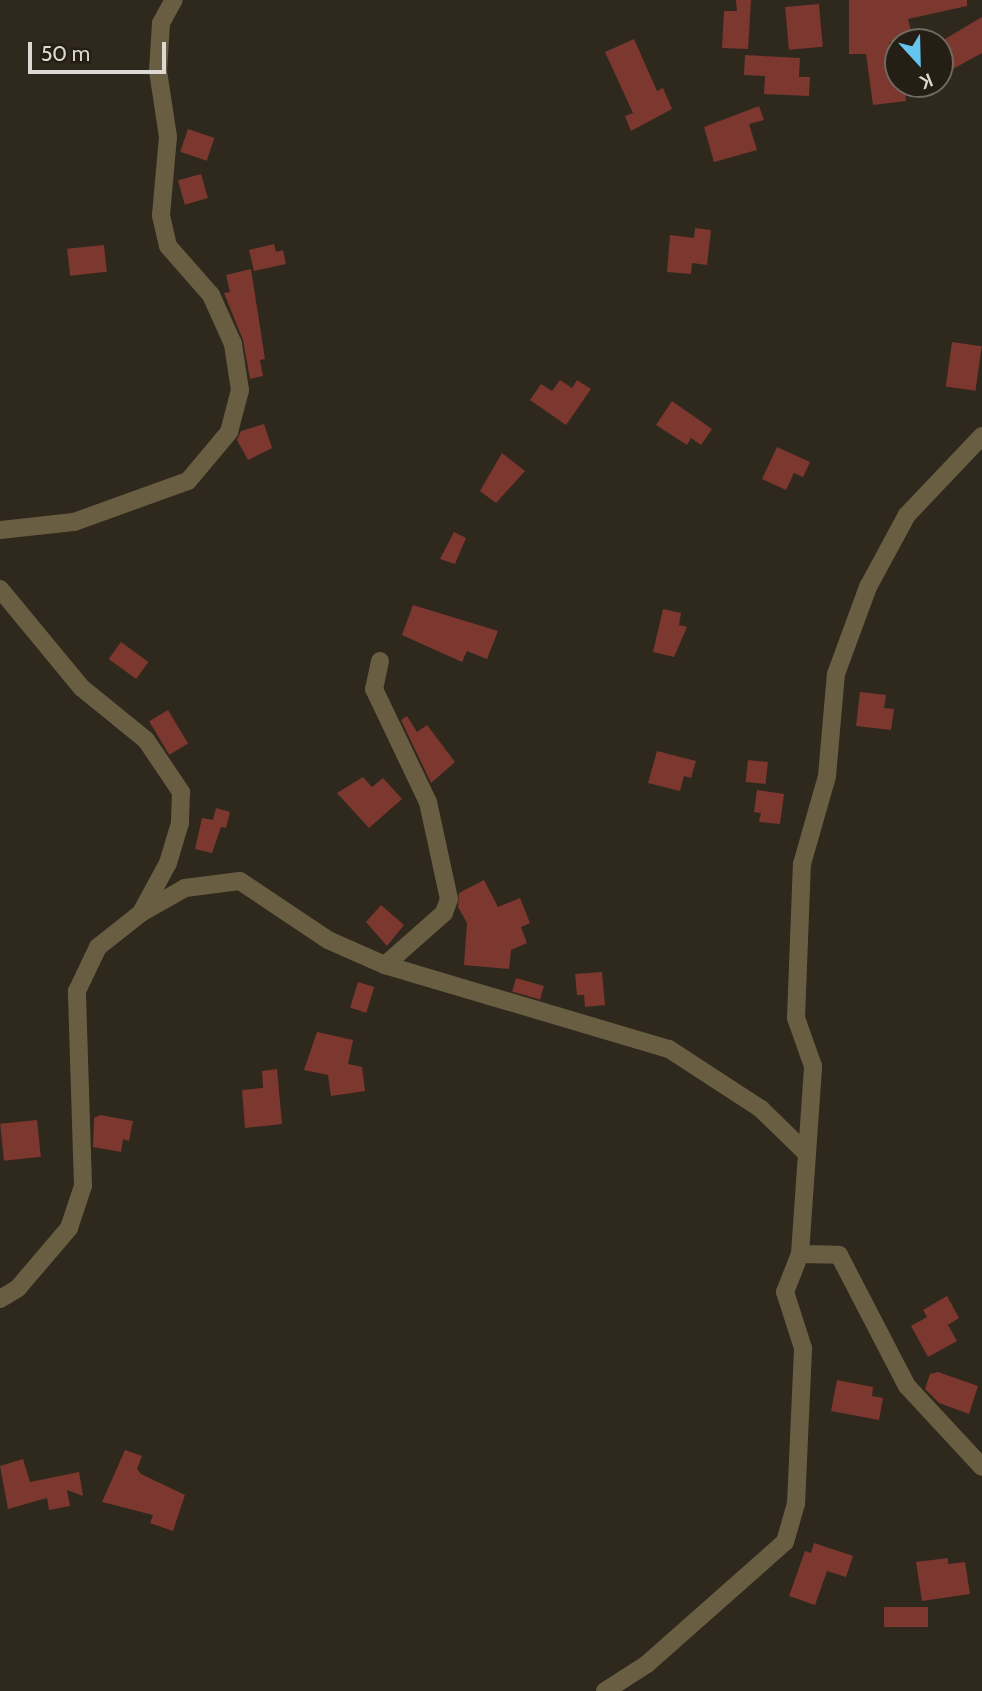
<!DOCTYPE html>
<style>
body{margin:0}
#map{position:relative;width:982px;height:1691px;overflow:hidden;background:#2f281d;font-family:Cabin,sans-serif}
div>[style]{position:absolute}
.building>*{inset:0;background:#7c372f;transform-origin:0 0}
.minor>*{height:18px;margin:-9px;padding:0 9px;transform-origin:9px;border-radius:9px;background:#6a5e42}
span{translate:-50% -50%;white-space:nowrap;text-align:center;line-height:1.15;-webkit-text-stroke:5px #251e14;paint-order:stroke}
.north{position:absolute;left:884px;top:28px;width:70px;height:70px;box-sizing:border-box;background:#251e14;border:2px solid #6f6960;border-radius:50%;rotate:158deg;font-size:19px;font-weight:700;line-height:28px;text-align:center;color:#ddd9d2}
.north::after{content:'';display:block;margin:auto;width:24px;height:32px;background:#64c5ee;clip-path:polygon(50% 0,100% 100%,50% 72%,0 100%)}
.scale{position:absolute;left:28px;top:42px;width:138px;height:32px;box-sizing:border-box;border:4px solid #ddd9d2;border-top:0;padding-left:9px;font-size:21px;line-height:24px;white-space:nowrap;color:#ddd9d2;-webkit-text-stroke:5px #251e14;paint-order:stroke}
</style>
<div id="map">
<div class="building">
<div style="clip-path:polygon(736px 0,751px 0,748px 49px,722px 48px,724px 11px,737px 11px)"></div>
<div style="clip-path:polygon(849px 0,967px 0,967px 6px,908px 19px,914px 42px,889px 42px,894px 86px,904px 84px,906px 101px,873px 105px,866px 54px,849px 54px)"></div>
<div style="left:819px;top:4px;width:43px;height:34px;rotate:85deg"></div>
<div style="clip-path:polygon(982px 17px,982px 53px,940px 76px,940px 42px)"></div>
<div style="clip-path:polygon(634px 39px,657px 91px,663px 88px,672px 109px,631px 131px,625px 116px,633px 113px,605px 52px)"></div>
<div style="clip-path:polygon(745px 55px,800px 58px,799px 77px,810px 77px,809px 96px,764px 94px,765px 76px,744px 75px)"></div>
<div style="clip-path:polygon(759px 106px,764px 120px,749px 124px,757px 150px,714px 162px,704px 127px)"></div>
<div style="left:188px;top:129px;width:28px;height:24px;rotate:19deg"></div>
<div style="left:201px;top:174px;width:25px;height:24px;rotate:74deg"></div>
<div style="clip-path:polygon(695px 228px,711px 230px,707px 265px,692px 263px,691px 274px,667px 272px,670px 235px,694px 238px)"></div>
<div style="clip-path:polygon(274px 244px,276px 252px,283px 250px,286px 264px,254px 271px,249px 250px)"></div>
<div style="left:104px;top:245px;width:27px;height:37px;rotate:84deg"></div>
<div style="clip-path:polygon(251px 269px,265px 359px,260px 360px,263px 376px,250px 379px,243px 340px,224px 293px,230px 292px,226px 275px)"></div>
<div style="left:952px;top:342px;width:30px;height:45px;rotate:8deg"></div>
<div style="clip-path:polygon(560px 380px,572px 388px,577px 380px,591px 389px,566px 425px,530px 400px,541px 384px,552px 391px)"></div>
<div style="clip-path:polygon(672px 401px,712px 429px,701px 445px,691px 438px,687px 445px,656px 425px)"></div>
<div style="clip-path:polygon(264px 424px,272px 448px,248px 460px,237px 440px,241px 431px)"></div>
<div style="clip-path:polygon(777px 447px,810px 462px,803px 477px,794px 473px,786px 490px,762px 479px)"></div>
<div style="clip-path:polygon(502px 453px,525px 471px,496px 503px,480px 491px)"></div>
<div style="clip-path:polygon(454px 532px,466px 538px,455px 564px,440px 559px)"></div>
<div style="clip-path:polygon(413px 605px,498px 631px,487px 659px,467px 651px,462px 662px,402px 635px)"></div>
<div style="clip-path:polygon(663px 609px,681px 613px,679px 625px,687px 627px,674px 657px,653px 652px)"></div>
<div style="left:121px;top:642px;width:34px;height:21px;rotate:36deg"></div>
<div style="clip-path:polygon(860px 692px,886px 695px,884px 708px,894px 709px,891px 730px,856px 726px)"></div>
<div style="left:168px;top:710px;width:39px;height:22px;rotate:59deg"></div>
<div style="clip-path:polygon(407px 716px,417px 732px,427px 725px,455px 762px,431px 783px,401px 720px)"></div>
<div style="clip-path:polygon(657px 751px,696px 761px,691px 778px,684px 776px,680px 791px,648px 783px)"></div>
<div style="left:748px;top:760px;width:20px;height:22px;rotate:6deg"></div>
<div style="clip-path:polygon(363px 777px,372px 787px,383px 778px,402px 799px,369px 828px,337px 793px)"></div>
<div style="clip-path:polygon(757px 790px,784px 794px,780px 824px,759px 822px,761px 813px,754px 812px)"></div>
<div style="clip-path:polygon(216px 808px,230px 812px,226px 828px,221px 827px,212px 853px,195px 849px,202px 818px,213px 820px)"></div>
<div style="clip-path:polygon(484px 880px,498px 907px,520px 898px,530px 923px,521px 927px,527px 943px,511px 950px,509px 969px,464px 965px,467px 923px,458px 907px,459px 893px)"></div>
<div style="clip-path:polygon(381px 905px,404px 925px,387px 946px,366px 922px)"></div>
<div style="clip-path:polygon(602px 972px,605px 1005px,585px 1007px,584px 995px,577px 995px,575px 974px)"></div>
<div style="left:516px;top:978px;width:29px;height:14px;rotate:16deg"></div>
<div style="left:358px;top:982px;width:17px;height:27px;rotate:17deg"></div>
<div style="clip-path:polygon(317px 1032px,353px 1040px,348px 1064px,362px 1067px,365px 1091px,331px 1096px,328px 1075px,304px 1070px)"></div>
<div style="clip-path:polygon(277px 1069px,282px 1124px,245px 1128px,242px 1090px,263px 1088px,262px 1071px)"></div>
<div style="clip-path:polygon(100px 1115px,133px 1121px,129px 1141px,123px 1139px,121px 1152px,93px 1147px,94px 1118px)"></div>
<div style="left:37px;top:1120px;width:37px;height:37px;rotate:84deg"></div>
<div style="clip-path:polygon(947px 1296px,959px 1318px,948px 1325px,957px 1341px,928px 1357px,911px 1326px,927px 1317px,923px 1310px)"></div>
<div style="clip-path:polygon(938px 1372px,978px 1386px,969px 1414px,939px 1403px,925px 1389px,930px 1374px)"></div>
<div style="clip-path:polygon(837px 1380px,873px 1387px,872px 1396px,883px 1398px,879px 1420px,831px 1411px)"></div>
<div style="clip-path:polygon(125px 1450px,142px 1456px,137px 1469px,141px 1474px,185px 1495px,173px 1531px,150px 1523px,153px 1515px,102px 1502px)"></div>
<div style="clip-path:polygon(23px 1459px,30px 1482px,79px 1472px,83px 1496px,67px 1490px,70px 1506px,49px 1510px,47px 1498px,8px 1509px,0 1466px)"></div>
<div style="clip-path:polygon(814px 1543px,853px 1556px,846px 1577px,827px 1571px,815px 1605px,789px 1596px,805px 1551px,811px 1553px)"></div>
<div style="clip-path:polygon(948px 1558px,948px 1564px,965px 1562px,970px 1594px,922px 1601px,916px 1562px)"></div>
<div style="left:884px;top:1607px;width:44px;height:20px"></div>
</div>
<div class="minor">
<div style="left:0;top:530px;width:74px;rotate:-6.2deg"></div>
<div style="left:74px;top:522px;width:121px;rotate:-19.8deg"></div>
<div style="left:188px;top:481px;width:64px;rotate:-50.1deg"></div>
<div style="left:229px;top:432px;width:43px;rotate:-75.3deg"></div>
<div style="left:240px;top:390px;width:47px;rotate:-98.7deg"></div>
<div style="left:233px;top:344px;width:54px;rotate:-114.2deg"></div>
<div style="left:211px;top:295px;width:65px;rotate:-131.3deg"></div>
<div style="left:168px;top:246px;width:32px;rotate:-103deg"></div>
<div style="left:161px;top:215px;width:78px;rotate:-84.9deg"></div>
<div style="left:168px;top:137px;width:67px;rotate:-98.6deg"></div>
<div style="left:158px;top:71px;width:48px;rotate:-86.4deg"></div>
<div style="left:161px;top:23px;width:26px;rotate:-61deg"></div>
<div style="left:0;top:589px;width:129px;rotate:50.4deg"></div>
<div style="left:82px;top:688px;width:82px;rotate:39.1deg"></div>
<div style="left:146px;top:740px;width:63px;rotate:56.1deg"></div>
<div style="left:181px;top:792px;width:31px;rotate:92deg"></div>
<div style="left:180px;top:823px;width:42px;rotate:106.7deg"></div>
<div style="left:168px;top:863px;width:57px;rotate:118.4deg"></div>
<div style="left:380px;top:661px;width:29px;rotate:102deg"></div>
<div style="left:374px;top:689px;width:125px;rotate:64.5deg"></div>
<div style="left:428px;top:802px;width:99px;rotate:77.8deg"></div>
<div style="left:449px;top:899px;width:15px;rotate:110deg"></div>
<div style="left:444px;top:913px;width:79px;rotate:138.6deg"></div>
<div style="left:800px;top:1254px;width:188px;rotate:-86deg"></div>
<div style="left:813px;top:1066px;width:51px;rotate:-109.5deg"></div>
<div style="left:796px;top:1018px;width:154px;rotate:-87.8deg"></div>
<div style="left:802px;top:864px;width:91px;rotate:-74.1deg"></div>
<div style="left:827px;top:776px;width:102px;rotate:-85deg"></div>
<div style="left:836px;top:674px;width:93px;rotate:-69.8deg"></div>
<div style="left:868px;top:587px;width:82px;rotate:-61.6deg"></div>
<div style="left:907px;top:515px;width:109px;rotate:-46.5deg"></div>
<div style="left:0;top:1299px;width:21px;rotate:-31deg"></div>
<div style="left:18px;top:1288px;width:79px;rotate:-49.6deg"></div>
<div style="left:69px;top:1228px;width:44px;rotate:-71.6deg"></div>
<div style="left:83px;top:1186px;width:195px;rotate:-91.8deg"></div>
<div style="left:77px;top:991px;width:49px;rotate:-64.5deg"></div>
<div style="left:98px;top:947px;width:55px;rotate:-38.3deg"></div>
<div style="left:141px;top:913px;width:51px;rotate:-29.6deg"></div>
<div style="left:185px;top:888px;width:55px;rotate:-7.3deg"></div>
<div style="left:240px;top:881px;width:106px;rotate:33.8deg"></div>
<div style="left:328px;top:940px;width:62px;rotate:23.7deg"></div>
<div style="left:385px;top:965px;width:296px;rotate:16.5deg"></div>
<div style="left:669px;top:1049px;width:110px;rotate:33.1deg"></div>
<div style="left:761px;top:1109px;width:60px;rotate:44.3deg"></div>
<div style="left:605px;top:1691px;width:50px;rotate:-32.7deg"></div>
<div style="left:647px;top:1664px;width:184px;rotate:-41.5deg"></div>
<div style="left:785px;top:1542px;width:40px;rotate:-74deg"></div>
<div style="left:796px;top:1504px;width:156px;rotate:-87.4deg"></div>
<div style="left:803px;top:1348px;width:59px;rotate:-107.8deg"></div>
<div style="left:785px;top:1292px;width:41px;rotate:-68.5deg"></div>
<div style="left:800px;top:1254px;width:39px;rotate:1deg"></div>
<div style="left:839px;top:1255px;width:148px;rotate:62.6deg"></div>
<div style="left:907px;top:1386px;width:110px;rotate:47.2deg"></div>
</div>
<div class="north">K</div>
<div class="scale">50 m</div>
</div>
